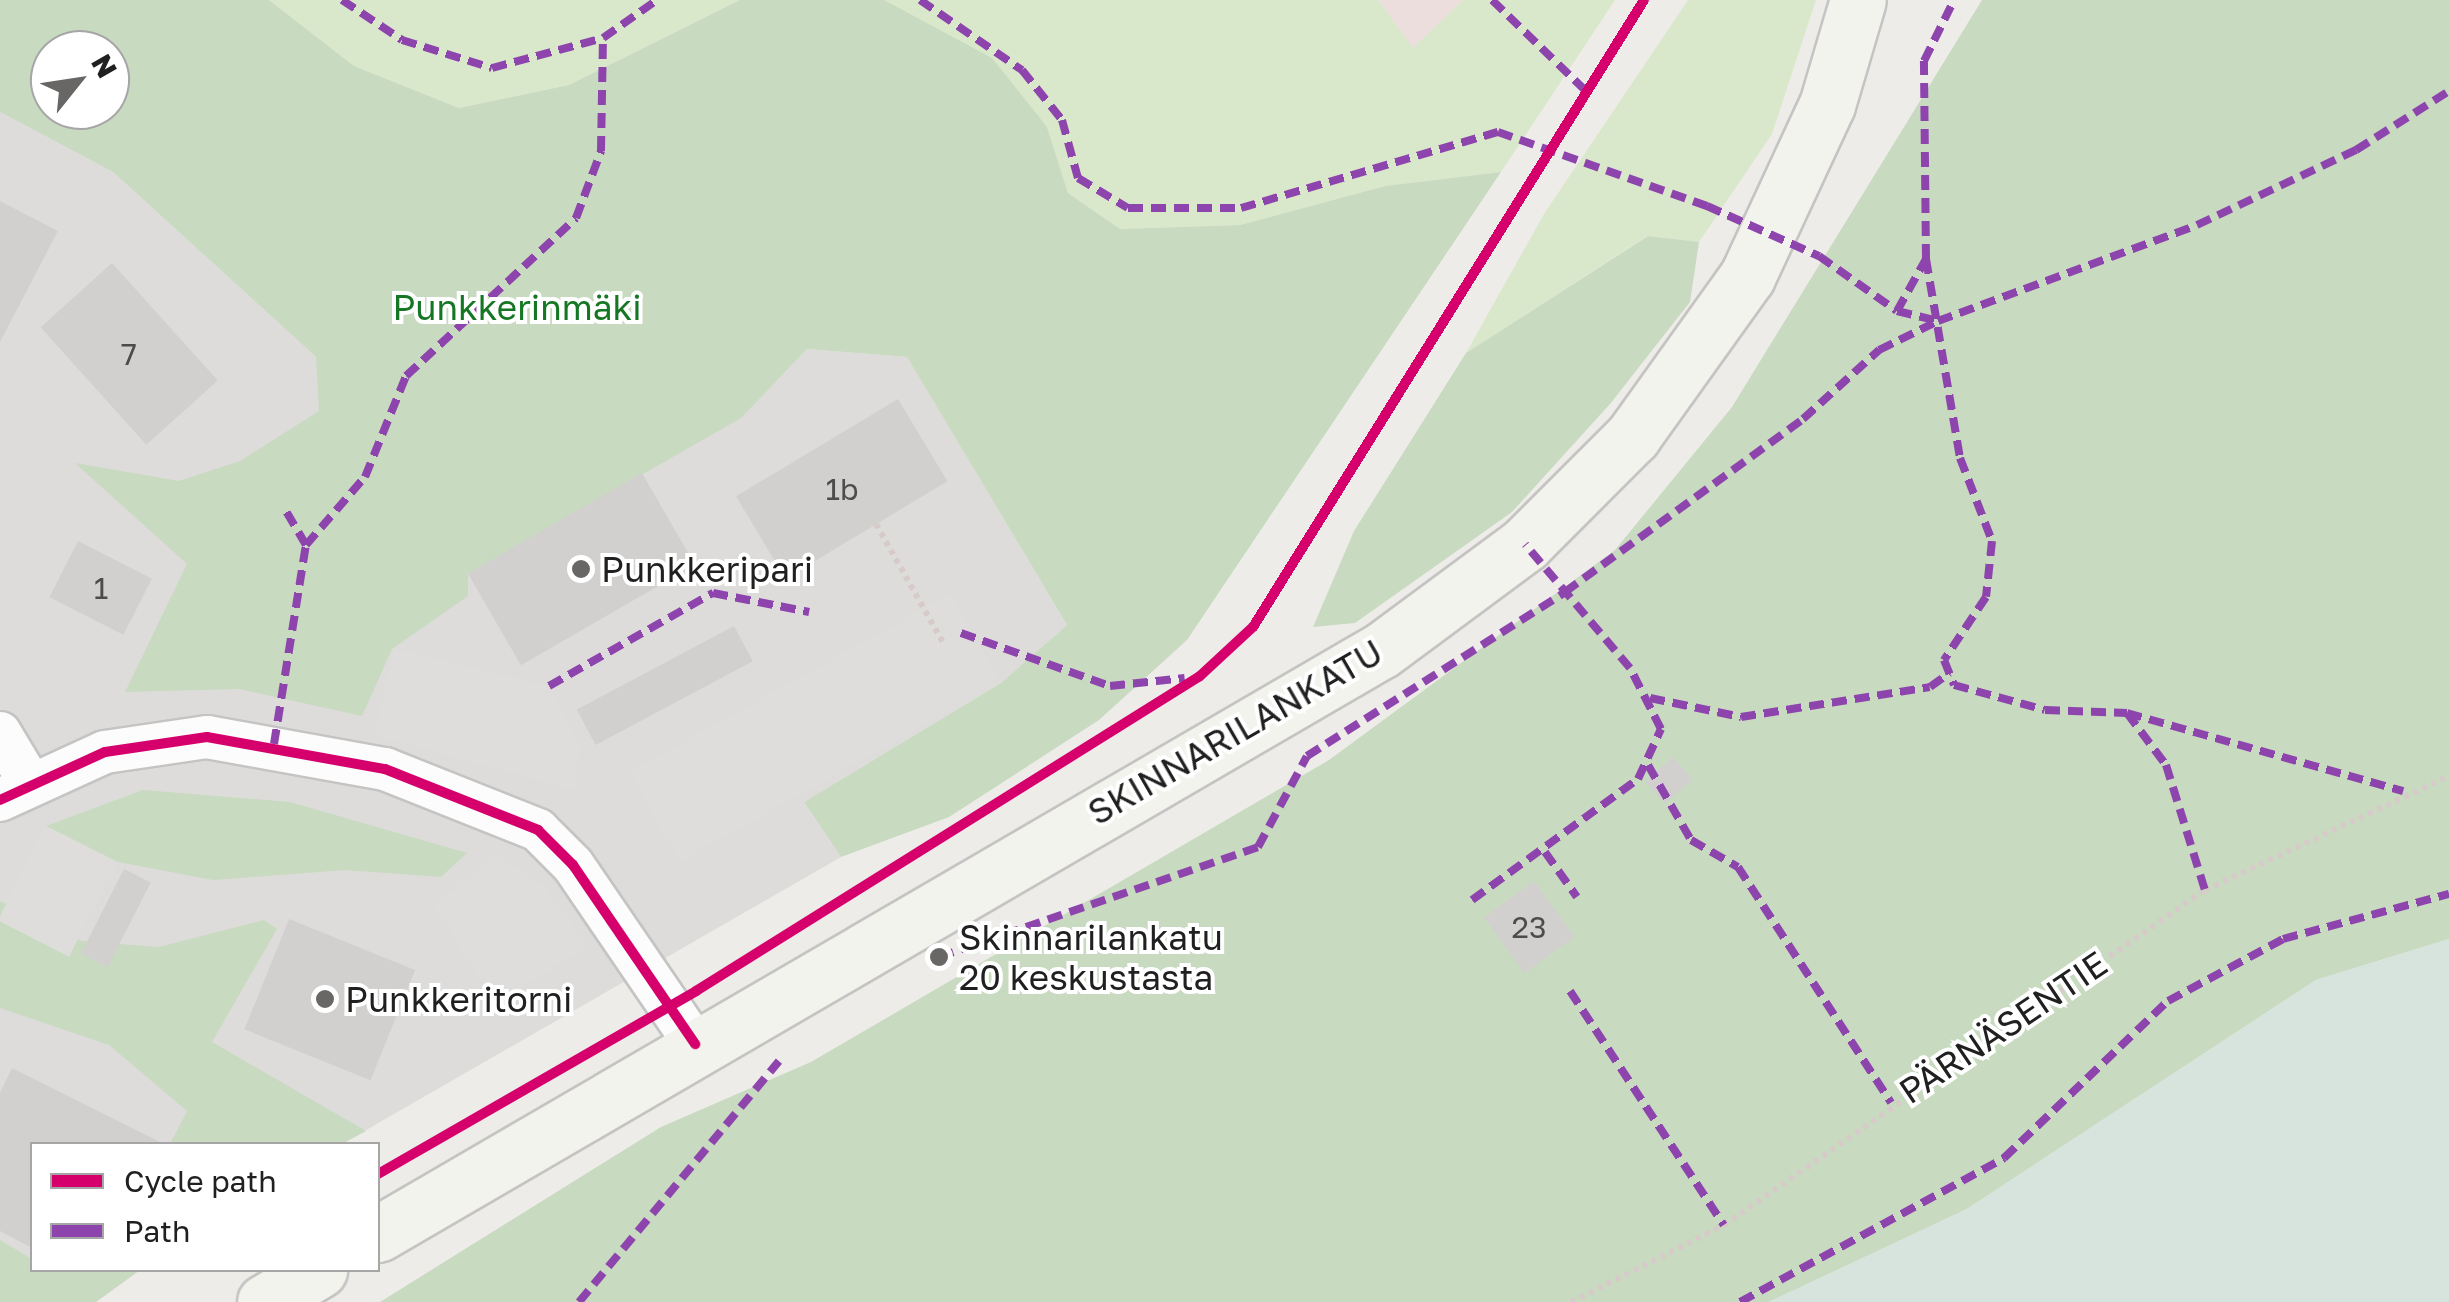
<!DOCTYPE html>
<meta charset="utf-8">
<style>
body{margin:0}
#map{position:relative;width:2449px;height:1302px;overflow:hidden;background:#eeece9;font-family:"Golos Text",sans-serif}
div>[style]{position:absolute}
.residential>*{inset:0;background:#dddcda}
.commercial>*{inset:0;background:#ebdedc}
.grass>*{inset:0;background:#d9e8ca}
.forest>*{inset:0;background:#c8dac0}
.wetland>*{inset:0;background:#d7e3dd}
.parking>*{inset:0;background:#dedddc;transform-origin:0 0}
.building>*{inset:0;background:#d2d0ce;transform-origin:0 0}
.path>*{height:6px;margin-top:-3px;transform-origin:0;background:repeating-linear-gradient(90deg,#d6cbc9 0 5px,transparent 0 10px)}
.roads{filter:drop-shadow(2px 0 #c5c4c3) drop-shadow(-2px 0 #c5c4c3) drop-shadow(0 2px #c5c4c3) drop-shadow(0 -2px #c5c4c3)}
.minor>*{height:42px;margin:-21px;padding:0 21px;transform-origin:21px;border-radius:21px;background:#fcfcfc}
.secondary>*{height:55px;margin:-27.5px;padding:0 27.5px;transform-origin:27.5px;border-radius:27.5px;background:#f2f3ec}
.quiet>*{height:8px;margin-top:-4px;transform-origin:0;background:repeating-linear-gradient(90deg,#8e44ad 0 15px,transparent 0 23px)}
.cycleway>*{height:10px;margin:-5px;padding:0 5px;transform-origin:5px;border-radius:5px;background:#d6006c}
.dots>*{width:28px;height:28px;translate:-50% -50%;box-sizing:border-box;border:5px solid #fff;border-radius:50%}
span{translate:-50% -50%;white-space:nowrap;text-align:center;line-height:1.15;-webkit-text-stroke:8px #fff;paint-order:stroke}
.number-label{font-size:30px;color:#4c4c4c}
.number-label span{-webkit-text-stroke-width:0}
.park-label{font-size:35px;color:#157724}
.poi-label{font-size:35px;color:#202020}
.left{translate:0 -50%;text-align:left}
.street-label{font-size:35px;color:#202020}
.legend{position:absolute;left:30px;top:1142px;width:350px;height:130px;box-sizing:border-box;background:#fff;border:2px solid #a6a6a6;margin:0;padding:12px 18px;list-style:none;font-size:30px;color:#202020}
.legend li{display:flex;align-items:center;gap:20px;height:50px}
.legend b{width:50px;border:2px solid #a6a6a6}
.north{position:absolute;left:30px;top:30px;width:100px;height:100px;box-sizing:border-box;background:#fff;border:2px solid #a6a6a6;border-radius:50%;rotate:60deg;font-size:28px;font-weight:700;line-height:40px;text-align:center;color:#202020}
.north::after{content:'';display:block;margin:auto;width:35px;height:45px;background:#686766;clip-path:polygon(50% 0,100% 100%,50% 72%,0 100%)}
</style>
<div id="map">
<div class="residential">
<div style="clip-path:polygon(0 112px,113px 172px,316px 357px,468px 593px,468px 574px,740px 418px,807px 349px,907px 357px,1067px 625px,1001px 683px,804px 802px,841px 857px,342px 1144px,32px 1144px,32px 1270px,140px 1270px,96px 1302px,0 1302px)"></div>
</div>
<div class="commercial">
<div style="clip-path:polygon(1378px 0,1463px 0,1413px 49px)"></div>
</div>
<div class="grass">
<div style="clip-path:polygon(269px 0,740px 0,569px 85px,459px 108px,354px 66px)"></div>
<div style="clip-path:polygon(884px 0,1378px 0,1413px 48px,1463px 0,1615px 0,1501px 172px,1385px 186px,1240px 225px,1120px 229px,1068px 193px,1047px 127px)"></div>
<div style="clip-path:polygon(1688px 0,1816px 0,1772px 134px,1699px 242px,1647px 236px,1466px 353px,1544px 214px)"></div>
</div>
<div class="forest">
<div style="clip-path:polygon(evenodd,0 0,269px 0,354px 66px,459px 108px,569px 85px,740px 0,884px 0,992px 58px,1047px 127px,1068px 193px,1120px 229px,1240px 225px,1385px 186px,1501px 172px,1187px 640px,1099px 720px,949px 817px,841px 857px,804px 802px,1001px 683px,1067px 625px,907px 357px,807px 349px,741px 418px,468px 574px,468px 596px,392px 649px,362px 716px,239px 689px,125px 692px,187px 564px,75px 463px,179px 481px,240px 461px,319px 411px,316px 357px,113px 172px,0 112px,0 0,50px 50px,110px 50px,110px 110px,50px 110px,50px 50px)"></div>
<div style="clip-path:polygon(1982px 0,2449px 0,2449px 939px,2316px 980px,1967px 1209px,1769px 1302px,380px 1302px,661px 1127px,811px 1062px,1329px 760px,1615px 550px,1732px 407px)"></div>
<div style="clip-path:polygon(1648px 236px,1699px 242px,1690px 302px,1610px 404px,1512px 512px,1355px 623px,1313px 627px,1354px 531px,1466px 353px)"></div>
<div style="clip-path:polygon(143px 790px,290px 802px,467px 853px,441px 877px,345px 870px,213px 880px,118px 862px,46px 826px)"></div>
<div style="clip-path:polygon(0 901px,81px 941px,159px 947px,264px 920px,277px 929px,212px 1042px,366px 1131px,342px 1144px,170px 1144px,187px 1111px,109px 1045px,0 1008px)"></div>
<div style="clip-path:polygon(0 1240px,32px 1259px,32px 1270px,140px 1270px,96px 1302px,0 1302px)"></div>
</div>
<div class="wetland">
<div style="clip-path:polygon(2449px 939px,2449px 1302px,1769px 1302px,1967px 1209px,2316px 980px)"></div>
</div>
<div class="parking">
<div style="left:951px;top:594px;width:102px;height:367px;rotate:61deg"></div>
<div style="clip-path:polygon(394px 648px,549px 686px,580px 744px,574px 790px,374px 735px)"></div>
<div style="left:46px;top:826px;width:80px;height:106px;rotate:27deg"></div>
<div style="clip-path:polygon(495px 855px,542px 884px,588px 945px,495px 1005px,435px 906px)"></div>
</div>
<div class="building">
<div style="clip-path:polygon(0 201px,58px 231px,0 342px)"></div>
<div style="left:112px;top:263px;width:158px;height:96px;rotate:48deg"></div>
<div style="left:898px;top:399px;width:96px;height:189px;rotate:59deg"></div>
<div style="left:642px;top:473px;width:106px;height:201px;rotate:60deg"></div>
<div style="left:78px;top:541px;width:83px;height:63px;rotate:27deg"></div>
<div style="left:734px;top:626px;width:40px;height:178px;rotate:62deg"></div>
<div style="left:1673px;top:757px;width:30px;height:37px;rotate:49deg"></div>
<div style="left:124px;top:869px;width:30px;height:95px;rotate:27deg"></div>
<div style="left:1534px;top:881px;width:69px;height:62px;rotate:54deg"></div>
<div style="left:289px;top:919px;width:136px;height:119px;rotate:22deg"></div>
<div style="clip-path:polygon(12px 1068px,164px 1144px,32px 1144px,32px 1248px,0 1231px,0 1093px)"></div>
</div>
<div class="path">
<div style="left:876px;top:524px;width:138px;rotate:60.5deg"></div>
<div style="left:1571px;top:1302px;width:171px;rotate:-26.7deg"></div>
<div style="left:1724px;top:1225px;width:586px;rotate:-34.86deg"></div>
<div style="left:2205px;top:890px;width:269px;rotate:-25deg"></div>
</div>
<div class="roads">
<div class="minor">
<div style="left:0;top:733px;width:58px;rotate:59deg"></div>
<div style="left:0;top:800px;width:115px;rotate:-24.6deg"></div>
<div style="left:105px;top:752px;width:103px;rotate:-8.4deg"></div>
<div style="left:207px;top:737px;width:181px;rotate:10.2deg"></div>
<div style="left:385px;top:769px;width:165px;rotate:21.7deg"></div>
<div style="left:538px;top:830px;width:49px;rotate:45deg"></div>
<div style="left:573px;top:865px;width:217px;rotate:55.7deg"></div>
</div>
<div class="secondary">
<div style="left:378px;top:1234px;width:1161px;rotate:-30.19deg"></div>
<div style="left:1382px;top:650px;width:178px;rotate:-36.5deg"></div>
<div style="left:1525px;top:544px;width:153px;rotate:-45deg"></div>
<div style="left:1633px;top:436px;width:196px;rotate:-54.4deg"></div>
<div style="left:1747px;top:277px;width:190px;rotate:-65.1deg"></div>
<div style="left:1827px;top:105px;width:109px;rotate:-73.6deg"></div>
<div style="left:265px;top:1302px;width:63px;rotate:-30.7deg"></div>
</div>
</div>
<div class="quiet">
<div style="left:342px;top:0;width:72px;rotate:33.7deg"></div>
<div style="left:402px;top:40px;width:94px;rotate:17.3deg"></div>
<div style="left:492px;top:68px;width:115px;rotate:-15.1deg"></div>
<div style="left:603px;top:38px;width:66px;rotate:-35.1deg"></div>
<div style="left:920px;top:0;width:124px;rotate:34.5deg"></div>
<div style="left:1022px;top:70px;width:64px;rotate:51.3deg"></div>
<div style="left:1062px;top:120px;width:60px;rotate:74.6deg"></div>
<div style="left:1078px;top:178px;width:58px;rotate:31deg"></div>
<div style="left:1128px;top:208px;width:113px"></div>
<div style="left:1241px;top:208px;width:268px;rotate:-16.5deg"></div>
<div style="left:1498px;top:132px;width:222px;rotate:19.5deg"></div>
<div style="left:1707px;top:206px;width:123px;rotate:24.1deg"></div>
<div style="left:1819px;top:256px;width:95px;rotate:35.2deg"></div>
<div style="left:1897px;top:311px;width:42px;rotate:13.7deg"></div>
<div style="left:1938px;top:321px;width:276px;rotate:-20.3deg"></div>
<div style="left:2197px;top:225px;width:176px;rotate:-25.3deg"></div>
<div style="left:2356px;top:150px;width:110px;rotate:-32.4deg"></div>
<div style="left:1492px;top:0;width:132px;rotate:44.1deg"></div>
<div style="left:1926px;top:259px;width:202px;rotate:80.3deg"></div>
<div style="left:1960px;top:458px;width:89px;rotate:68.9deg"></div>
<div style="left:1992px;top:541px;width:56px;rotate:96.1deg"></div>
<div style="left:1986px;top:597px;width:76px;rotate:123.7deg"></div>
<div style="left:1944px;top:660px;width:27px;rotate:68deg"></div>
<div style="left:1954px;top:685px;width:94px;rotate:15.4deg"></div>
<div style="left:2045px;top:710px;width:82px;rotate:2.1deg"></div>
<div style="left:2127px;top:713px;width:287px;rotate:15.8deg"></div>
<div style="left:1897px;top:311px;width:60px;rotate:-60.9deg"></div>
<div style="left:1926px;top:259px;width:198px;rotate:-90.6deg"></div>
<div style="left:1924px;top:61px;width:68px;rotate:-63.8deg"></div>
<div style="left:306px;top:545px;width:90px;rotate:-49.1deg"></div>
<div style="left:365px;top:477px;width:109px;rotate:-67.9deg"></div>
<div style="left:406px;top:376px;width:232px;rotate:-42.9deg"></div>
<div style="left:576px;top:218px;width:72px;rotate:-69.5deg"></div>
<div style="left:601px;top:151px;width:113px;rotate:-89deg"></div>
<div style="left:961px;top:633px;width:158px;rotate:19.6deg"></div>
<div style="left:1110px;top:686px;width:75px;rotate:-6.1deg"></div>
<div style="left:549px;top:686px;width:189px;rotate:-29.6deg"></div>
<div style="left:713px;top:593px;width:98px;rotate:11.2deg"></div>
<div style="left:1650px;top:698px;width:93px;rotate:11.8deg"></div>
<div style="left:1741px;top:717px;width:191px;rotate:-9deg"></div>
<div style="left:1930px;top:687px;width:24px;rotate:-36deg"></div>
<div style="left:2127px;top:713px;width:65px;rotate:53.1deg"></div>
<div style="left:2166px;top:765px;width:131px;rotate:72.7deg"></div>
<div style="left:274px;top:744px;width:202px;rotate:-80.9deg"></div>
<div style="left:306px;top:545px;width:45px;rotate:-120.5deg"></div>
<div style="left:1648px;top:765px;width:86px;rotate:60.2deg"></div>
<div style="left:1691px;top:840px;width:54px;rotate:29.9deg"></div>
<div style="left:1738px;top:867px;width:281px;rotate:57deg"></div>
<div style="left:1545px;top:852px;width:55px;rotate:54.6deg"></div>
<div style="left:1472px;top:900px;width:205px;rotate:-36.1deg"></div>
<div style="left:1638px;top:779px;width:55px;rotate:-65.3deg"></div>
<div style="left:1661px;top:729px;width:68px;rotate:-116.9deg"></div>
<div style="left:1630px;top:668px;width:162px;rotate:-130.3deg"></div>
<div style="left:939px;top:957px;width:337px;rotate:-19deg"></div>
<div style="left:1258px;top:847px;width:103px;rotate:-61.7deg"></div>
<div style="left:1307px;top:756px;width:306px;rotate:-32.4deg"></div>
<div style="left:1565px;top:592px;width:294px;rotate:-36deg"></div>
<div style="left:1803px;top:419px;width:103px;rotate:-42.2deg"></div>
<div style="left:1879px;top:350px;width:66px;rotate:-26.2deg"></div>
<div style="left:1570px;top:991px;width:280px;rotate:56.7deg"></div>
<div style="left:579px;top:1302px;width:313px;rotate:-50.3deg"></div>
<div style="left:1740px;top:1302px;width:301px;rotate:-28.6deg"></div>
<div style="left:2004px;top:1158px;width:227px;rotate:-43.8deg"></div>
<div style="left:2168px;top:1001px;width:131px;rotate:-28.3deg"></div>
<div style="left:2283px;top:939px;width:172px;rotate:-15.2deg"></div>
</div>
<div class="cycleway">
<div style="left:0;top:800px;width:115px;rotate:-24.6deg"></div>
<div style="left:105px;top:752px;width:103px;rotate:-8.4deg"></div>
<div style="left:207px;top:737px;width:181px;rotate:10.2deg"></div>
<div style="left:385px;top:769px;width:165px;rotate:21.7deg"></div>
<div style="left:538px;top:830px;width:49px;rotate:45deg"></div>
<div style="left:573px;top:865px;width:217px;rotate:55.7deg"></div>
<div style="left:378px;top:1174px;width:367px;rotate:-29.9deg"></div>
<div style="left:696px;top:991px;width:594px;rotate:-32.01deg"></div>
<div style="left:1200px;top:676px;width:72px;rotate:-42.8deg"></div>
<div style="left:1253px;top:627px;width:739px;rotate:-58.05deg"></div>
</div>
<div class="dots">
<div style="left:581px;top:569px;background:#686766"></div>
<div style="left:939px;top:957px;background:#686766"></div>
<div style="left:325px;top:999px;background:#686766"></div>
</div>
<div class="number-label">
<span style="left:129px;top:354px">7</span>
<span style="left:842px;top:489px">1b</span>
<span style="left:101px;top:588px">1</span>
<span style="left:1529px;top:927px">23</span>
</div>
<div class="park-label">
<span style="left:517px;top:307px">Punkkerinmäki</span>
</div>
<div class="poi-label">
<span class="left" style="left:601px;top:569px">Punkkeripari</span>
<span class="left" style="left:959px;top:957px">Skinnarilankatu<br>20 keskustasta</span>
<span class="left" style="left:345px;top:999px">Punkkeritorni</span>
</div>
<div class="street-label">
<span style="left:1235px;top:732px;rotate:-30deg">SKINNARILANKATU</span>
<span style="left:2003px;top:1027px;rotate:-34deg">PÄRNÄSENTIE</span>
</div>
<ul class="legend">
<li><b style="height:12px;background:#d6006c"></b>Cycle path</li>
<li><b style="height:12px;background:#8e44ad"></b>Path</li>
</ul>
<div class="north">N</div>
</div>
